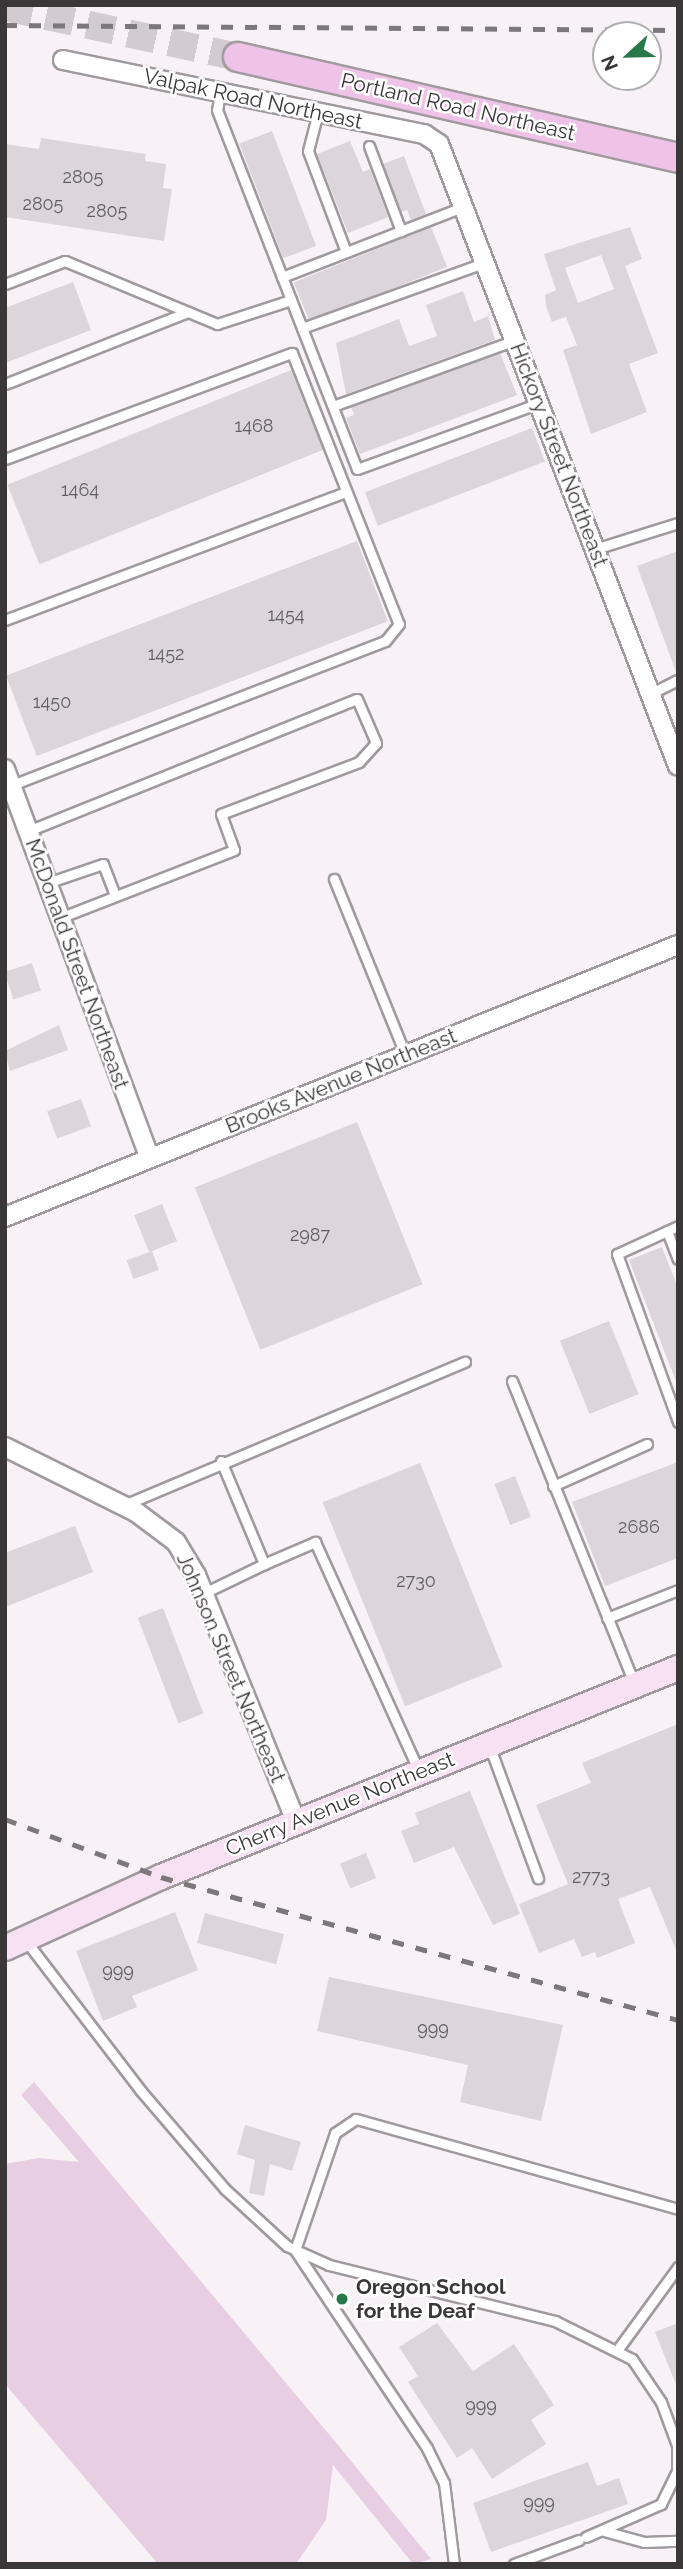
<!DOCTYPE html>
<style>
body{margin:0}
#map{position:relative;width:683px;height:2569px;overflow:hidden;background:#f8f1f6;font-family:Raleway,sans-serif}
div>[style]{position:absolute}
.green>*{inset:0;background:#e8cee2}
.building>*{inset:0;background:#dcd5da;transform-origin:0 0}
.primary-tunnel>*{height:28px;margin-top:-14px;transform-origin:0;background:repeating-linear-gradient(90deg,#d2ccd0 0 28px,transparent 0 42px)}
.roads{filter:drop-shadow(2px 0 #a09a9f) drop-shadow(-2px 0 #a09a9f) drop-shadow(0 2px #a09a9f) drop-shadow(0 -2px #a09a9f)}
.service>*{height:9px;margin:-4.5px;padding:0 4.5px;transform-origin:4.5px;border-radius:4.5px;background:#fff}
.minor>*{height:18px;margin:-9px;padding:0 9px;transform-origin:9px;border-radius:9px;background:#fff}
.secondary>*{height:24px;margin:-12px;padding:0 12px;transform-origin:12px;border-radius:12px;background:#f7e1f3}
.primary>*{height:28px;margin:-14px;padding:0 14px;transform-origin:14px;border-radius:14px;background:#efc3e7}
.rail>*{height:5px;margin-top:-2.5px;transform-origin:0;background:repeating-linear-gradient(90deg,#7c777a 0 12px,transparent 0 24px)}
.dots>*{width:19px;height:19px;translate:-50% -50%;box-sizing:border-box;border:4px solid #fff;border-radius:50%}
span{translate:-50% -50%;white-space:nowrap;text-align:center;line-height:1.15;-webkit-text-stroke:5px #fff;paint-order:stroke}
.number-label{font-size:18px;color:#625e61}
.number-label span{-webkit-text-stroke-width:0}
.street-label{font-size:21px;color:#3a3739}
.poi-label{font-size:21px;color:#3a3739;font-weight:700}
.left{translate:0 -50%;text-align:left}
.frame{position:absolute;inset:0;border:7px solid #3a3739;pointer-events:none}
.north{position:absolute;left:592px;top:21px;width:70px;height:70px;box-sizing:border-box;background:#fff;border:2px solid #b0afb0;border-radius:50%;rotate:248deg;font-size:19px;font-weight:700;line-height:28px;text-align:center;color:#3a3739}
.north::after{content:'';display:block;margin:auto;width:24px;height:32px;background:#287849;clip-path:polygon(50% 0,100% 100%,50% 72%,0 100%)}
</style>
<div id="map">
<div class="green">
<div style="clip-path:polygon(34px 2082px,343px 2451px,431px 2559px,413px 2564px,333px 2465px,326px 2520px,296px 2564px,158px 2564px,5px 2384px,5px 2164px,39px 2158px,79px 2162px,21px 2095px)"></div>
</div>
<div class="building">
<div style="left:272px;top:131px;width:123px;height:35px;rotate:69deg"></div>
<div style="clip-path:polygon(41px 138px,146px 154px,145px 161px,166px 164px,163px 188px,172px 189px,164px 241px,5px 217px,5px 144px,39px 149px)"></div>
<div style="clip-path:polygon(350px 141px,363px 172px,370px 169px,388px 217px,348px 233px,317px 154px)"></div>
<div style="clip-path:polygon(404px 156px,426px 214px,411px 220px,407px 210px,401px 212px,383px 164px)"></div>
<div style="left:431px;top:227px;width:43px;height:148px;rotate:68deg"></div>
<div style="clip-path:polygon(evenodd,630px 227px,642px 259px,625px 266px,658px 353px,629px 364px,647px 412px,591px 434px,563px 350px,577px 345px,566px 317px,552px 322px,546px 306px,545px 295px,556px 290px,544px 254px,630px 227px,601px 255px,614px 289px,578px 303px,565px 268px,601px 255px)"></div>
<div style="clip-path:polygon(73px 282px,91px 330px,5px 363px,5px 308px)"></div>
<div style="clip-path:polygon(463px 291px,474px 322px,488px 316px,495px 340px,346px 394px,336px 343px,399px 319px,409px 346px,437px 336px,426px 305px)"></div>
<div style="clip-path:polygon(500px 353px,517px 395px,360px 454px,346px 418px,354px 415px,351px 407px)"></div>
<div style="left:291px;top:370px;width:86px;height:306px;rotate:68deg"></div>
<div style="left:532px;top:428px;width:36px;height:179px;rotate:69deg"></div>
<div style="left:357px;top:541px;width:86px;height:376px;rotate:69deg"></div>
<div style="clip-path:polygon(678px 551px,678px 671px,676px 672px,637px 566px)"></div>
<div style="left:32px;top:963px;width:29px;height:29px;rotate:72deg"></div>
<div style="clip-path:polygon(59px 1025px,68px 1050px,10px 1071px,5px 1051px)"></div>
<div style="left:81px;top:1099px;width:29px;height:36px;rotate:70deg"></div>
<div style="left:357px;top:1122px;width:175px;height:175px;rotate:68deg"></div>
<div style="left:162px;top:1204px;width:40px;height:30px;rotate:68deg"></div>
<div style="clip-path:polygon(662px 1247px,678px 1288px,677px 1384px,629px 1260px)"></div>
<div style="left:152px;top:1251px;width:20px;height:27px;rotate:70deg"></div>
<div style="left:609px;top:1321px;width:79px;height:53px;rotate:68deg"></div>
<div style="clip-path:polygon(678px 1462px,678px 1558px,605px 1586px,572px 1502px)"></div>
<div style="left:420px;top:1463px;width:220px;height:105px;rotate:68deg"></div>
<div style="left:515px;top:1476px;width:44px;height:22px;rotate:69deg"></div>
<div style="clip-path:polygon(75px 1526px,93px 1572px,5px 1607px,5px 1553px)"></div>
<div style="left:163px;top:1608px;width:113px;height:27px;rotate:69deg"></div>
<div style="clip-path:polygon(678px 1724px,678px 1955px,650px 1887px,618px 1899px,635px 1943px,597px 1958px,595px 1952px,582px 1957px,574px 1939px,539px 1953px,519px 1904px,568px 1884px,536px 1805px,591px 1783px,582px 1763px)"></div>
<div style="clip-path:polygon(470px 1791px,520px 1914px,493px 1925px,454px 1847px,414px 1863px,401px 1831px,419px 1824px,415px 1813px)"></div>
<div style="left:366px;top:1853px;width:27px;height:28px;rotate:68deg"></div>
<div style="clip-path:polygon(175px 1912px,198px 1970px,132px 1996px,137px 2007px,103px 2021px,76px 1951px)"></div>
<div style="left:205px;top:1913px;width:82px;height:31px;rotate:15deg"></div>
<div style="clip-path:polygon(329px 1977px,563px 2025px,541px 2121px,460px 2102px,468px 2065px,317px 2031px)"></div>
<div style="clip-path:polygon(245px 2125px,301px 2142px,292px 2171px,270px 2164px,264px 2196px,249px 2193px,255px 2160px,237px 2154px)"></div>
<div style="clip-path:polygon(437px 2323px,473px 2371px,514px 2344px,554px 2405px,531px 2420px,546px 2444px,492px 2479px,472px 2448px,457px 2458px,408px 2382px,418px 2376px,399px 2347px)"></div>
<div style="clip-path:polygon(678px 2323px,678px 2386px,677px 2387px,655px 2332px)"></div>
<div style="clip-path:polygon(588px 2462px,597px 2486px,619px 2478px,628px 2504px,491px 2552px,473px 2503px)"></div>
</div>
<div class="primary-tunnel">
<div style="left:5px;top:7px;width:238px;rotate:12.1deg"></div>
</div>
<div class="roads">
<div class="service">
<div style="left:220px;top:92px;width:18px;rotate:99deg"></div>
<div style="left:217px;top:110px;width:385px;rotate:68.7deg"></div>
<div style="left:357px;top:469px;width:194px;rotate:-19.9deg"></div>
<div style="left:318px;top:112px;width:40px;rotate:104.4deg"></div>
<div style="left:308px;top:151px;width:108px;rotate:69.4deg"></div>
<div style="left:369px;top:146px;width:91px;rotate:69.4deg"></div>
<div style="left:282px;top:277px;width:196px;rotate:-21.2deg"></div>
<div style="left:5px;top:284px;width:64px;rotate:-21deg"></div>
<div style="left:65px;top:261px;width:165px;rotate:22.5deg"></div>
<div style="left:217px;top:324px;width:78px;rotate:-18deg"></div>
<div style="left:302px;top:328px;width:195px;rotate:-19.7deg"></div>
<div style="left:5px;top:384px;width:197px;rotate:-21.5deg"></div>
<div style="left:333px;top:406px;width:194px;rotate:-19.9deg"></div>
<div style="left:5px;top:459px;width:306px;rotate:-20.3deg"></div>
<div style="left:292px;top:353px;width:291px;rotate:68.5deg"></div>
<div style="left:399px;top:624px;width:22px;rotate:129deg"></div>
<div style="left:385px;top:641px;width:401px;rotate:158.9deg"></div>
<div style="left:595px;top:549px;width:87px;rotate:-17.4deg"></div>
<div style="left:5px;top:620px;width:364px;rotate:-20.6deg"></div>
<div style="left:650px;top:694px;width:31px;rotate:-27deg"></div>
<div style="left:28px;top:831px;width:354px;rotate:-21.9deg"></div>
<div style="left:357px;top:699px;width:48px;rotate:66.6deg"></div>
<div style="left:376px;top:743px;width:25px;rotate:132deg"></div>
<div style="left:359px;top:762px;width:147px;rotate:159.4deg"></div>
<div style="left:221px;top:814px;width:38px;rotate:70deg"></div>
<div style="left:234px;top:850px;width:187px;rotate:158.7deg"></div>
<div style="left:334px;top:879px;width:191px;rotate:67.9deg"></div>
<div style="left:47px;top:883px;width:59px;rotate:-18.7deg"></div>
<div style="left:103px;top:864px;width:34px;rotate:69deg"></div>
<div style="left:678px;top:1226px;width:67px;rotate:155.3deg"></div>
<div style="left:617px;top:1254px;width:179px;rotate:70deg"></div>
<div style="left:667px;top:1231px;width:30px;rotate:69deg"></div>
<div style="left:512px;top:1381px;width:326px;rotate:68deg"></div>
<div style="left:221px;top:1461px;width:112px;rotate:67.3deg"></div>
<div style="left:264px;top:1564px;width:56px;rotate:-23.3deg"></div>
<div style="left:315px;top:1542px;width:252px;rotate:65.6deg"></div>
<div style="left:553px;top:1486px;width:103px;rotate:-24.1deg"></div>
<div style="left:124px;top:1505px;width:370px;rotate:-22.8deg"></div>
<div style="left:204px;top:1593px;width:67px;rotate:-25.8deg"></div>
<div style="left:607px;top:1618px;width:76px;rotate:-21.5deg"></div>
<div style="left:489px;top:1745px;width:142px;rotate:69.8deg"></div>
<div style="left:26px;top:1941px;width:189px;rotate:52.5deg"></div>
<div style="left:141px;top:2091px;width:129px;rotate:49.4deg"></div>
<div style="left:225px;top:2189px;width:84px;rotate:42.6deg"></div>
<div style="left:287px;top:2246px;width:46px;rotate:24.3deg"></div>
<div style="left:329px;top:2265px;width:233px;rotate:13.9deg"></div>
<div style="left:555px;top:2321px;width:86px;rotate:26.3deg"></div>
<div style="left:632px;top:2359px;width:52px;rotate:56deg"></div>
<div style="left:661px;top:2402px;width:46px;rotate:69.6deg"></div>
<div style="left:677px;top:2445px;width:26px;rotate:90deg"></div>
<div style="left:677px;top:2471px;width:37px;rotate:116deg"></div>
<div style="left:661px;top:2504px;width:82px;rotate:156.3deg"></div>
<div style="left:618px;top:2349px;width:102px;rotate:-53.8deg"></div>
<div style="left:604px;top:2531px;width:41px;rotate:15.4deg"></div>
<div style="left:644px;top:2542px;width:34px;rotate:-2deg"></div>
<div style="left:454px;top:2564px;width:82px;rotate:-97deg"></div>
<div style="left:444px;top:2483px;width:39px;rotate:-116deg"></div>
<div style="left:427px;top:2448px;width:238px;rotate:-123.7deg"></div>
<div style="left:295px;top:2250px;width:124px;rotate:-71.1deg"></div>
<div style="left:335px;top:2133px;width:25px;rotate:-34deg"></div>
<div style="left:356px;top:2119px;width:334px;rotate:15.6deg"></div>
<div style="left:514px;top:2564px;width:69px;rotate:-20.3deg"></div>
</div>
<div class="minor">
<div style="left:63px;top:60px;width:369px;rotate:11.6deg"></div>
<div style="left:424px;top:134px;width:18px;rotate:34deg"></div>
<div style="left:439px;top:144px;width:666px;rotate:68.98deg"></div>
<div style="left:5px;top:769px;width:415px;rotate:69.6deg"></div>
<div style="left:5px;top:1217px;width:726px;rotate:-22.01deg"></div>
<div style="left:5px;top:1447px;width:146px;rotate:26.4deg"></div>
<div style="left:136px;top:1512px;width:50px;rotate:36.9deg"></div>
<div style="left:176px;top:1542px;width:39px;rotate:59deg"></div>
<div style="left:196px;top:1575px;width:266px;rotate:67.9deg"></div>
</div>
<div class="secondary">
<div style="left:5px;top:1948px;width:171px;rotate:-24.5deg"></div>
<div style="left:161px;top:1877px;width:558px;rotate:-22.01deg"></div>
</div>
<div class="primary">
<div style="left:238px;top:57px;width:451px;rotate:12.9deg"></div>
</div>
</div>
<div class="rail">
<div style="left:5px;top:25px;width:673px;rotate:0.43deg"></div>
<div style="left:5px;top:1819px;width:166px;rotate:20.4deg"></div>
<div style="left:161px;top:1877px;width:536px;rotate:15.46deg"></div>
</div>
<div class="dots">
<div style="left:342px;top:2299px;background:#287849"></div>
</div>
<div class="number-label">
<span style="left:83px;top:177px">2805</span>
<span style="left:43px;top:204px">2805</span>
<span style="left:107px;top:211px">2805</span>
<span style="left:254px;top:426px">1468</span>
<span style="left:80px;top:490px">1464</span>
<span style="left:286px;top:615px">1454</span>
<span style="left:166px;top:654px">1452</span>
<span style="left:52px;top:702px">1450</span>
<span style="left:310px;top:1235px">2987</span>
<span style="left:639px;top:1527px">2686</span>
<span style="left:416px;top:1581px">2730</span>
<span style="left:591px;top:1877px">2773</span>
<span style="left:118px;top:1971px">999</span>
<span style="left:433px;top:2029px">999</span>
<span style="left:481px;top:2406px">999</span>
<span style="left:539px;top:2503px">999</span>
</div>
<div class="street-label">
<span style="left:253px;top:99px;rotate:12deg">Valpak Road Northeast</span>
<span style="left:458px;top:107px;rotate:13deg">Portland Road Northeast</span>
<span style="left:559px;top:455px;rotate:69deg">Hickory Street Northeast</span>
<span style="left:77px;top:964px;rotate:70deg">McDonald Street Northeast</span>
<span style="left:341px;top:1081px;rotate:-22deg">Brooks Avenue Northeast</span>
<span style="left:231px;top:1668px;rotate:67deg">Johnson Street Northeast</span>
<span style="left:340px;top:1804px;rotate:-22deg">Cherry Avenue Northeast</span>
</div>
<div class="poi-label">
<span class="left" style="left:356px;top:2299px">Oregon School<br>for the Deaf</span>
</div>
<div class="frame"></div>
<div class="north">N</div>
</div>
